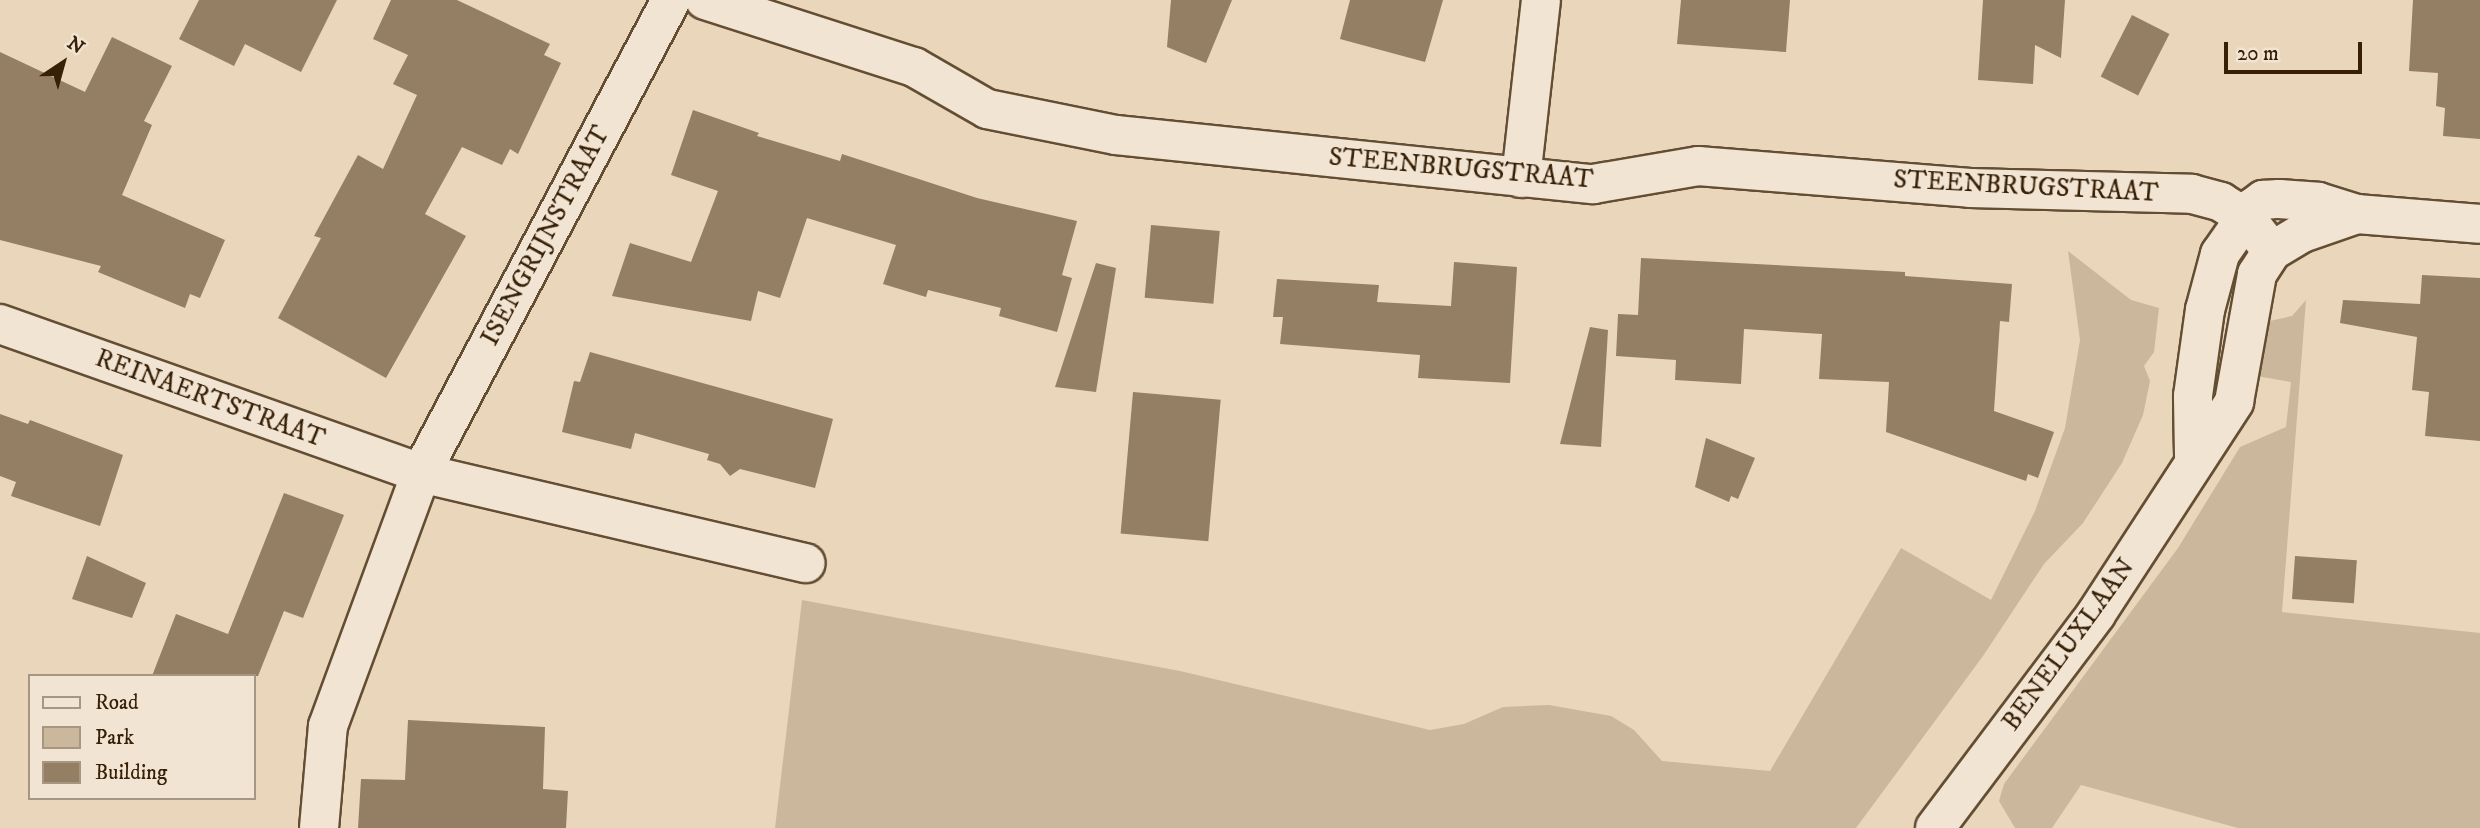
<!DOCTYPE html>
<style>
body{margin:0}
#map{position:relative;width:2480px;height:828px;overflow:hidden;background:#e9d6bb;font-family:"IM FELL DW Pica",serif}
div>[style]{position:absolute}
.green>*{inset:0;background:#cbb79c}
.building>*{inset:0;background:#947f64;transform-origin:0 0}
.roads{filter:drop-shadow(2px 0 #644e33) drop-shadow(-2px 0 #644e33) drop-shadow(0 2px #644e33) drop-shadow(0 -2px #644e33)}
.minor>*{height:38px;margin:-19px;padding:0 19px;transform-origin:19px;border-radius:19px;background:#f1e4d3}
.tertiary>*{height:38px;margin:-19px;padding:0 19px;transform-origin:19px;border-radius:19px;background:#f1e4d3}
span{translate:-50% -50%;white-space:nowrap;text-align:center;line-height:1.15;-webkit-text-stroke:6px #f1e4d3;paint-order:stroke}
.street-label{font-size:26px;color:#372006}
.legend{position:absolute;left:28px;top:674px;width:228px;height:126px;box-sizing:border-box;background:#f1e4d3;border:2px solid #a79681;margin:0;padding:9px 12px;list-style:none;font-size:21px;color:#372006}
.legend li{display:flex;align-items:center;gap:14px;height:35px}
.legend b{width:35px;border:2px solid #a79681}
.north{position:absolute;left:28px;top:28px;width:70px;height:70px;-webkit-text-stroke:5px #f1e4d3;paint-order:stroke;rotate:36deg;font-size:19px;font-weight:700;line-height:28px;text-align:center;color:#372006}
.north::after{content:'';display:block;margin:auto;width:24px;height:32px;background:#372006;clip-path:polygon(50% 0,100% 100%,50% 72%,0 100%)}
.scale{position:absolute;left:2224px;top:42px;width:138px;height:32px;box-sizing:border-box;border:4px solid #372006;border-top:0;padding-left:9px;font-size:21px;line-height:24px;white-space:nowrap;color:#372006;-webkit-text-stroke:5px #f1e4d3;paint-order:stroke}
</style>
<div id="map">
<div class="green">
<div style="clip-path:polygon(2068px 251px,2131px 300px,2159px 308px,2154px 352px,2144px 366px,2150px 381px,2143px 415px,2122px 463px,2083px 523px,2044px 564px,1983px 656px,1856px 828px,775px 828px,802px 600px,1180px 671px,1430px 730px,1464px 724px,1503px 707px,1549px 705px,1611px 716px,1634px 730px,1662px 761px,1770px 771px,1901px 548px,1991px 600px,2035px 511px,2065px 428px,2080px 340px)"></div>
<div style="clip-path:polygon(2306px 300px,2282px 612px,2480px 633px,2480px 828px,2238px 828px,2081px 785px,2052px 828px,2015px 828px,1999px 801px,2004px 784px,2178px 548px,2240px 447px,2286px 427px,2291px 382px,2251px 375px,2256px 324px,2292px 316px)"></div>
</div>
<div class="building">
<div style="clip-path:polygon(199px 0,337px 0,301px 72px,245px 44px,234px 66px,179px 39px)"></div>
<div style="clip-path:polygon(391px 0,457px 0,550px 44px,544px 55px,561px 63px,518px 154px,510px 149px,502px 165px,462px 147px,425px 214px,466px 236px,386px 378px,278px 318px,321px 238px,314px 236px,358px 155px,383px 169px,417px 95px,393px 84px,408px 55px,373px 39px)"></div>
<div style="clip-path:polygon(1171px 0,1232px 0,1206px 63px,1167px 47px)"></div>
<div style="clip-path:polygon(1350px 0,1443px 0,1425px 62px,1340px 39px)"></div>
<div style="clip-path:polygon(1681px 0,1790px 0,1786px 52px,1677px 44px)"></div>
<div style="clip-path:polygon(1983px 0,2065px 0,2061px 58px,2035px 45px,2033px 84px,1978px 80px)"></div>
<div style="clip-path:polygon(2413px 0,2480px 0,2480px 139px,2443px 136px,2445px 108px,2436px 106px,2438px 73px,2409px 71px)"></div>
<div style="left:2132px;top:15px;width:42px;height:69px;rotate:27deg"></div>
<div style="clip-path:polygon(112px 37px,172px 66px,144px 121px,152px 125px,122px 195px,225px 240px,200px 298px,190px 294px,185px 308px,98px 272px,101px 266px,0 240px,0 52px,85px 92px)"></div>
<div style="clip-path:polygon(693px 110px,759px 133px,757px 136px,840px 161px,842px 154px,977px 198px,1077px 221px,1062px 275px,1072px 278px,1057px 332px,999px 316px,1001px 308px,928px 290px,926px 297px,883px 284px,896px 245px,807px 218px,780px 298px,758px 291px,751px 321px,612px 296px,630px 243px,691px 262px,718px 191px,671px 175px)"></div>
<div style="left:1151px;top:225px;width:69px;height:73px;rotate:5deg"></div>
<div style="clip-path:polygon(1641px 258px,1905px 272px,1905px 276px,2012px 284px,2009px 322px,2000px 321px,1994px 411px,2054px 432px,2038px 478px,2028px 474px,2026px 481px,1886px 432px,1889px 382px,1819px 379px,1822px 334px,1744px 329px,1741px 384px,1675px 380px,1676px 360px,1616px 356px,1618px 314px,1638px 315px)"></div>
<div style="clip-path:polygon(1454px 262px,1517px 267px,1510px 383px,1418px 378px,1420px 355px,1280px 344px,1283px 317px,1273px 317px,1277px 279px,1379px 285px,1377px 302px,1451px 306px)"></div>
<div style="clip-path:polygon(1096px 263px,1116px 268px,1096px 392px,1055px 387px)"></div>
<div style="clip-path:polygon(2422px 275px,2480px 278px,2480px 441px,2425px 436px,2429px 392px,2412px 390px,2417px 337px,2340px 323px,2343px 300px,2420px 304px)"></div>
<div style="clip-path:polygon(1590px 327px,1608px 330px,1601px 447px,1560px 444px)"></div>
<div style="clip-path:polygon(590px 352px,833px 419px,815px 488px,740px 469px,730px 476px,720px 464px,707px 460px,709px 454px,635px 433px,631px 449px,562px 432px,574px 381px,580px 382px)"></div>
<div style="left:1133px;top:392px;width:88px;height:142px;rotate:5deg"></div>
<div style="clip-path:polygon(0 414px,28px 424px,30px 420px,123px 455px,100px 526px,11px 496px,16px 482px,0 476px)"></div>
<div style="clip-path:polygon(1706px 438px,1755px 458px,1738px 499px,1731px 496px,1729px 502px,1695px 487px)"></div>
<div style="clip-path:polygon(284px 493px,344px 515px,303px 618px,284px 611px,258px 676px,152px 676px,176px 614px,228px 634px)"></div>
<div style="clip-path:polygon(87px 556px,146px 583px,132px 618px,72px 599px)"></div>
<div style="left:2295px;top:556px;width:62px;height:43px;rotate:4deg"></div>
<div style="clip-path:polygon(408px 720px,545px 727px,543px 789px,568px 791px,566px 828px,358px 828px,361px 779px,405px 780px)"></div>
</div>
<div class="roads">
<div class="minor">
<div style="left:1521px;top:178px;width:179px;rotate:-83.6deg"></div>
<div style="left:0;top:324px;width:447px;rotate:19.5deg"></div>
<div style="left:421px;top:473px;width:395px;rotate:13.2deg"></div>
<div style="left:319px;top:828px;width:102px;rotate:-85deg"></div>
<div style="left:328px;top:726px;width:270px;rotate:-69.8deg"></div>
<div style="left:421px;top:473px;width:535px;rotate:-62.14deg"></div>
</div>
<div class="tertiary">
<div style="left:705px;top:0;width:219px;rotate:17.8deg"></div>
<div style="left:914px;top:67px;width:84px;rotate:29.9deg"></div>
<div style="left:987px;top:109px;width:132px;rotate:11.4deg"></div>
<div style="left:1116px;top:135px;width:480px;rotate:5.9deg"></div>
<div style="left:1593px;top:184px;width:107px;rotate:-9.7deg"></div>
<div style="left:1698px;top:166px;width:273px;rotate:4.6deg"></div>
<div style="left:1970px;top:188px;width:222px;rotate:1.5deg"></div>
<div style="left:2192px;top:194px;width:30px;rotate:15deg"></div>
<div style="left:2221px;top:202px;width:28px;rotate:32deg"></div>
<div style="left:2245px;top:217px;width:43px;rotate:51.5deg"></div>
<div style="left:2194px;top:456px;width:60px;rotate:-91deg"></div>
<div style="left:2193px;top:396px;width:87px;rotate:-82.1deg"></div>
<div style="left:2205px;top:310px;width:58px;rotate:-75deg"></div>
<div style="left:2220px;top:254px;width:56px;rotate:-55.2deg"></div>
<div style="left:2252px;top:208px;width:14px;rotate:-36deg"></div>
<div style="left:2263px;top:200px;width:16px;rotate:-4deg"></div>
<div style="left:2279px;top:199px;width:39px;rotate:4deg"></div>
<div style="left:2318px;top:202px;width:41px;rotate:17.1deg"></div>
<div style="left:2357px;top:214px;width:123px;rotate:4.6deg"></div>
<div style="left:1935px;top:828px;width:268px;rotate:-53deg"></div>
<div style="left:2096px;top:614px;width:253px;rotate:-56.9deg"></div>
<div style="left:2234px;top:402px;width:130px;rotate:-79.8deg"></div>
<div style="left:2257px;top:274px;width:27px;rotate:-57deg"></div>
<div style="left:2272px;top:251px;width:35px;rotate:-31deg"></div>
<div style="left:2302px;top:233px;width:58px;rotate:-19.1deg"></div>
</div>
</div>
<div class="street-label">
<span style="left:1461px;top:169px;rotate:5deg">STEENBRUGSTRAAT</span>
<span style="left:2026px;top:187px;rotate:3deg">STEENBRUGSTRAAT</span>
<span style="left:546px;top:236px;rotate:-62deg">ISENGRIJNSTRAAT</span>
<span style="left:210px;top:399px;rotate:20deg">REINAERTSTRAAT</span>
<span style="left:2069px;top:645px;rotate:-54deg">BENELUXLAAN</span>
</div>
<ul class="legend">
<li><b style="height:9px;background:#f1e4d3"></b>Road</li>
<li><b style="height:19px;background:#cbb79c"></b>Park</li>
<li><b style="height:19px;background:#947f64"></b>Building</li>
</ul>
<div class="north">N</div>
<div class="scale">20 m</div>
</div>
